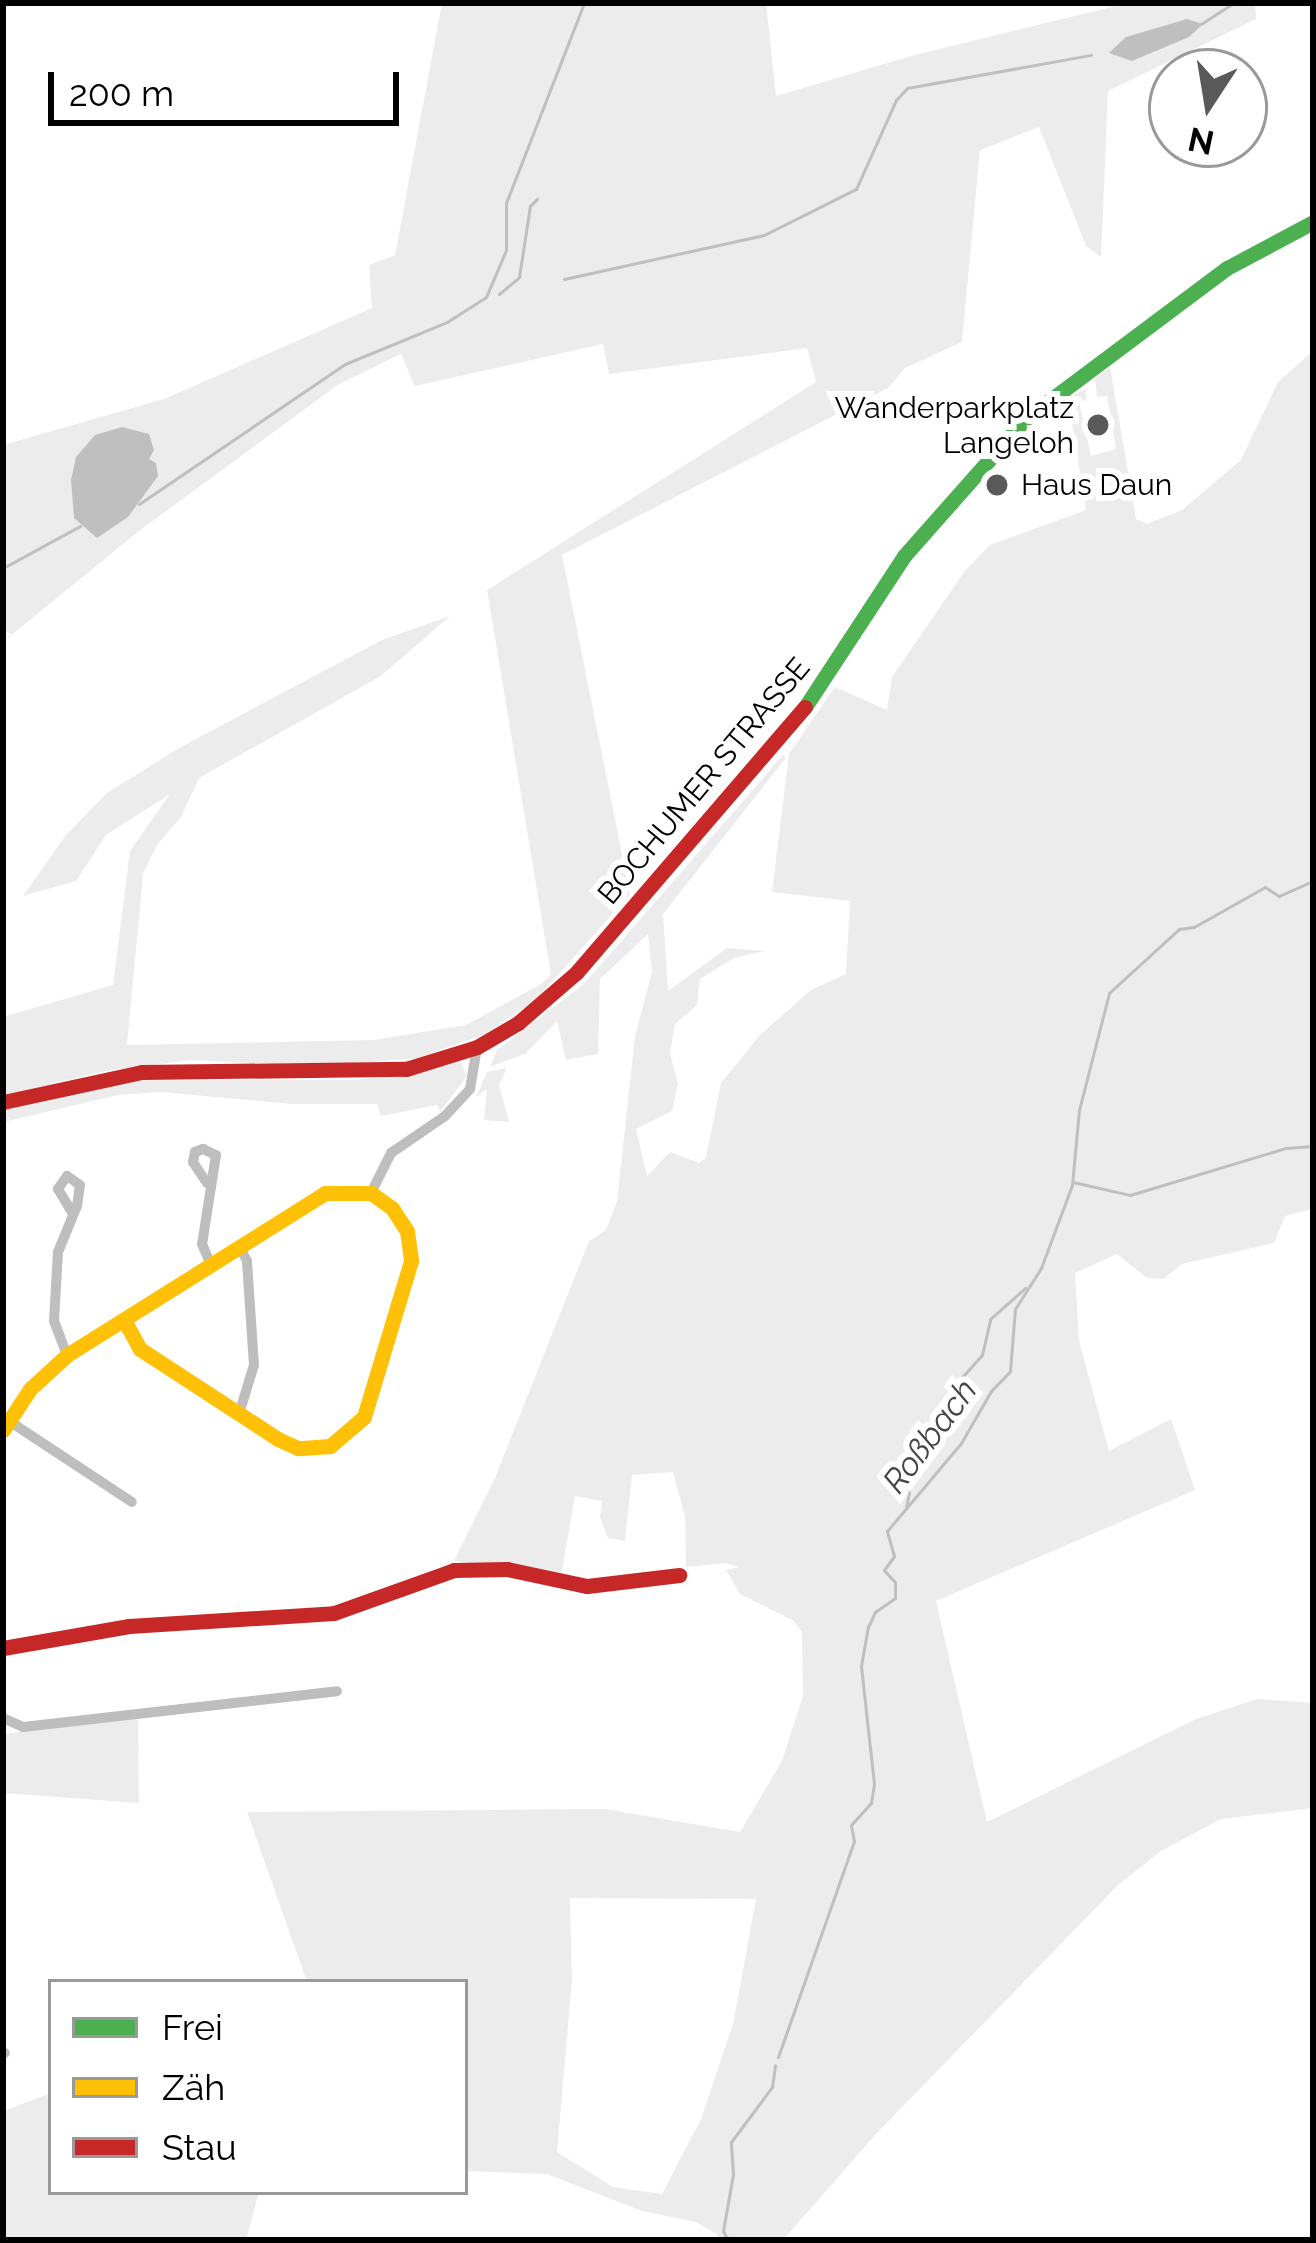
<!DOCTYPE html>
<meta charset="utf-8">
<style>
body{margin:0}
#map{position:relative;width:1316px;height:2243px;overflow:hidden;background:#fff;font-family:Raleway,sans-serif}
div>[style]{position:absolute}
.green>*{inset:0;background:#ececec}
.water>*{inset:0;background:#bfbfbf}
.stream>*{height:3px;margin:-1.5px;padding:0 1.5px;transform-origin:1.5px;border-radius:1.5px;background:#bfbfbf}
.street>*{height:10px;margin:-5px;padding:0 5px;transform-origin:5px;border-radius:5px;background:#bebebe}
.fast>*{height:15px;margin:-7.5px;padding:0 7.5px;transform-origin:7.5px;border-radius:7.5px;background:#4caf50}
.slow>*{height:15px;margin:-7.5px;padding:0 7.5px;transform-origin:7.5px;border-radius:7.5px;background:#ffc107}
.jam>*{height:15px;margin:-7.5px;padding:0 7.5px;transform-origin:7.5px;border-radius:7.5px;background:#c62828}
.dots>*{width:33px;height:33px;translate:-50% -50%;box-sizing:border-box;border:6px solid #fff;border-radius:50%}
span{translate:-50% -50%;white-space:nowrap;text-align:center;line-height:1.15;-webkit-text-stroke:12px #fff;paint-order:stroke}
.poi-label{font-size:30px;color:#000}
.right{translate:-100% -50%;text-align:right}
.left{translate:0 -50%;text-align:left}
.street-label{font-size:30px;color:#000}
.water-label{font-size:33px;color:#444;font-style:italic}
.frame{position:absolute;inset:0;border:6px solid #000;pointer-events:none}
.legend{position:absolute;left:48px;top:1979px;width:420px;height:216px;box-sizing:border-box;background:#fff;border:3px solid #999;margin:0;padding:15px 21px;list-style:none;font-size:36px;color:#000}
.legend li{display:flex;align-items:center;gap:24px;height:60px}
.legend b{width:60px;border:3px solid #999}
.north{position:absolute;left:1148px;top:48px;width:120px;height:120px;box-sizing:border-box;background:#fff;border:3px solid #999;border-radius:50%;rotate:192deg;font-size:33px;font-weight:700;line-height:48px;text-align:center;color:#000}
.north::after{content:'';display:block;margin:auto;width:42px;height:54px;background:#595959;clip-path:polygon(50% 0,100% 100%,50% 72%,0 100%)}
.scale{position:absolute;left:48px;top:72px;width:351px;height:54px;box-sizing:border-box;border:6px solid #000;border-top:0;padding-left:15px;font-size:36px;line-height:42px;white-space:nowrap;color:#000;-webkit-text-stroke:9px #fff;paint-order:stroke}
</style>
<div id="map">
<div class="green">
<div style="clip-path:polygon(442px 3px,766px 3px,776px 96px,911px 56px,1128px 3px,1255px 3px,1256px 19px,1108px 91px,1101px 257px,1086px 246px,1039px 127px,980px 150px,962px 342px,905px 368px,888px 388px,562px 555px,630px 894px,536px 1000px,485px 1034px,418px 1058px,318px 1066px,190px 1060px,106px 1071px,3px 1095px,3px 1017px,113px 985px,130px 851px,170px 794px,106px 835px,76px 881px,23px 896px,66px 835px,107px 793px,179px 748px,382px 640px,450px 616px,381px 676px,199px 778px,181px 817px,157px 845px,143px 874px,127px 1045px,374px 1040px,466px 1025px,541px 984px,551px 975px,487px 590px,816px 382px,807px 348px,609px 374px,603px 344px,415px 386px,401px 354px,339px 384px,139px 531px,3px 642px,11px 634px,3px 630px,3px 445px,164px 399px,372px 308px,369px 265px,395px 255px)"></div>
<div style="clip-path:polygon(evenodd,1313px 351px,1313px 1209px,1285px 1216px,1274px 1243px,1182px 1264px,1163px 1279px,1147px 1278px,1117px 1254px,1075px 1273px,1079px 1341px,1109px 1451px,1171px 1419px,1195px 1490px,936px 1601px,987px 1822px,1196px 1719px,1257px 1699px,1313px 1703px,1313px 1808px,1221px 1819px,1161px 1851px,1118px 1885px,876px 2134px,783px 2240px,717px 2240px,717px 2234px,696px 2222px,642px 2211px,547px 2174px,465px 2171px,465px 1982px,307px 1982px,247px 1812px,605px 1809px,740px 1832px,782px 1761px,803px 1696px,802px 1632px,794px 1621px,740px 1594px,726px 1570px,740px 1567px,725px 1563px,686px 1567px,685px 1517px,673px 1472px,632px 1475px,625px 1541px,608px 1538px,600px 1517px,602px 1501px,575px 1496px,561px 1576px,454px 1561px,495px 1478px,589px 1241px,606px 1230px,617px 1201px,635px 1036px,652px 972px,648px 934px,600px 979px,598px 1054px,566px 1060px,557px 1021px,525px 1054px,490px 1067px,497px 1050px,584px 984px,784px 754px,785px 759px,663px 914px,668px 991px,727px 948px,765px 951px,734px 958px,700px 979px,697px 1005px,675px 1024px,670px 1053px,678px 1083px,672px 1111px,636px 1129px,647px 1176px,670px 1152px,699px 1163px,706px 1157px,721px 1083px,759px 1036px,811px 990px,846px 974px,850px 901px,772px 892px,789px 754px,835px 687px,887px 710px,892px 677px,964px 572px,990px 545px,1086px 510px,1068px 397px,1086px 389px,1086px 399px,1079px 402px,1091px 456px,1116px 449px,1107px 396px,1097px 397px,1095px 378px,1110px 367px,1136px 519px,1147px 524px,1182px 510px,1241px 460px,1278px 382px,1313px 351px,570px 1898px,756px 1899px,733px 2024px,701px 2119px,662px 2194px,613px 2187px,557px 2152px,572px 1980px,570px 1898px)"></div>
<div style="clip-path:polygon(460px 1061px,467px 1076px,440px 1112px,437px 1105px,381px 1116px,377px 1104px,292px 1104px,161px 1092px,118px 1095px,3px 1122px,4px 1109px,138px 1080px,354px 1080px,414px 1074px)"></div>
<div style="clip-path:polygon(507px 1068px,499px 1085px,509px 1122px,484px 1120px,487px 1089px,476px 1097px,487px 1072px)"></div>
<div style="clip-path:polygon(138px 1719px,139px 1803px,3px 1793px,3px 1734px)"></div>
<div style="clip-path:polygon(51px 2093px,51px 2192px,259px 2192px,246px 2240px,3px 2240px,3px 2111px)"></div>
</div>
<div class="water">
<div style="clip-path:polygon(1187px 19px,1203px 24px,1189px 37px,1132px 61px,1109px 53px,1126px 37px)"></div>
<div style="clip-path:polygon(122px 427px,149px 434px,154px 450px,149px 459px,156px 463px,158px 476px,128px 517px,97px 538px,74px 518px,71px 480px,76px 457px,95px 435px)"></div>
</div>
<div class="stream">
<div style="left:1201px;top:24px;width:38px;rotate:-33deg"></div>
<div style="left:564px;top:279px;width:205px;rotate:-12.4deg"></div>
<div style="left:764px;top:235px;width:103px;rotate:-26.6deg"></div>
<div style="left:856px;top:189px;width:98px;rotate:-65.8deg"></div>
<div style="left:896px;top:100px;width:16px;rotate:-47deg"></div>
<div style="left:907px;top:88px;width:187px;rotate:-10.2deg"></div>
<div style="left:499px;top:294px;width:26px;rotate:-40deg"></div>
<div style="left:519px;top:277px;width:72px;rotate:-81.2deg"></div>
<div style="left:530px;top:206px;width:10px;rotate:-45deg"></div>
<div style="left:139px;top:504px;width:249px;rotate:-34.2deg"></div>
<div style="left:345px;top:364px;width:110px;rotate:-22.4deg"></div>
<div style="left:447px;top:322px;width:46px;rotate:-32.7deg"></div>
<div style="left:486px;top:297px;width:51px;rotate:-66.9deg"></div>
<div style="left:506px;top:250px;width:47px;rotate:-90deg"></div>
<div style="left:506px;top:203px;width:215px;rotate:-68.7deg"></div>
<div style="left:3px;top:568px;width:88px;rotate:-28.6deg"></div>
<div style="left:1073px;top:1182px;width:58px;rotate:12.8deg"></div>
<div style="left:1130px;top:1195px;width:163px;rotate:-16.8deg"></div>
<div style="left:1286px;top:1148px;width:27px;rotate:-4deg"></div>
<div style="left:954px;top:1386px;width:42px;rotate:-47.9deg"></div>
<div style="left:982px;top:1355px;width:37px;rotate:-77deg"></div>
<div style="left:990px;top:1319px;width:47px;rotate:-41.5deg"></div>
<div style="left:906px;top:1508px;width:16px;rotate:-79deg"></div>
<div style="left:778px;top:2057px;width:229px;rotate:-70.6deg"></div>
<div style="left:854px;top:1841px;width:16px;rotate:-101deg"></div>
<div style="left:851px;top:1825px;width:30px;rotate:-48deg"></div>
<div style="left:871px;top:1803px;width:19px;rotate:-81deg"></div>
<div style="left:874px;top:1784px;width:119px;rotate:-96.3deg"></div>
<div style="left:861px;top:1666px;width:40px;rotate:-80deg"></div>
<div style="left:868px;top:1627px;width:17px;rotate:-65deg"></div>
<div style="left:875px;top:1612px;width:24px;rotate:-35deg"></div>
<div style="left:895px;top:1598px;width:16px;rotate:-90deg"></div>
<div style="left:895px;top:1582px;width:16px;rotate:-133deg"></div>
<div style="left:884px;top:1570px;width:17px;rotate:-54deg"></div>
<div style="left:894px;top:1556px;width:26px;rotate:-106deg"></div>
<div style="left:887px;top:1531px;width:115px;rotate:-49.9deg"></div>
<div style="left:961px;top:1443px;width:60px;rotate:-60deg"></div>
<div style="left:991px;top:1391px;width:28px;rotate:-46deg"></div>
<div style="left:1010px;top:1371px;width:62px;rotate:-85.4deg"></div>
<div style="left:1015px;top:1309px;width:49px;rotate:-57.6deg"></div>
<div style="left:1041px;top:1268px;width:89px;rotate:-69.5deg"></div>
<div style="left:1072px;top:1185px;width:75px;rotate:-84.7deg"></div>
<div style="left:1079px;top:1110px;width:121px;rotate:-75.6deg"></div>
<div style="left:1109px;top:993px;width:95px;rotate:-42.4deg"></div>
<div style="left:1179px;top:929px;width:15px;rotate:-8deg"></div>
<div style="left:1194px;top:927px;width:81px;rotate:-29.4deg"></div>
<div style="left:1265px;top:887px;width:17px;rotate:33deg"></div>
<div style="left:1279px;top:896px;width:37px;rotate:-24deg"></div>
<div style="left:728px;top:2240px;width:10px;rotate:-119deg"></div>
<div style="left:723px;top:2231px;width:58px;rotate:-80deg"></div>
<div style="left:733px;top:2174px;width:32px;rotate:-94deg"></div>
<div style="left:731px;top:2142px;width:69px;rotate:-53.3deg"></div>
<div style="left:772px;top:2087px;width:22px;rotate:-82deg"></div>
</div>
<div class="street">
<div style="left:207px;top:1183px;width:25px;rotate:-124deg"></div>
<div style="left:193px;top:1162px;width:10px;rotate:-79deg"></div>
<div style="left:195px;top:1152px;width:9px;rotate:-21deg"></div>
<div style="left:203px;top:1149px;width:14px;rotate:25deg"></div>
<div style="left:216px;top:1155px;width:90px;rotate:98.9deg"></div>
<div style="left:202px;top:1244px;width:25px;rotate:67deg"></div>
<div style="left:371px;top:1193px;width:45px;rotate:-63.4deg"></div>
<div style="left:391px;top:1153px;width:65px;rotate:-34.4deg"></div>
<div style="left:445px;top:1116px;width:37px;rotate:-47deg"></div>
<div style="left:470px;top:1089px;width:43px;rotate:-80.5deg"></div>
<div style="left:67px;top:1355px;width:36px;rotate:-111deg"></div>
<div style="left:54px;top:1321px;width:69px;rotate:-86.7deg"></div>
<div style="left:58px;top:1252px;width:50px;rotate:-67.6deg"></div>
<div style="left:77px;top:1206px;width:21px;rotate:-82deg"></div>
<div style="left:80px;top:1185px;width:16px;rotate:-145deg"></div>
<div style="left:67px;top:1176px;width:16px;rotate:125deg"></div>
<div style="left:58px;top:1189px;width:27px;rotate:59deg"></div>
<div style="left:239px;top:1414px;width:51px;rotate:-73deg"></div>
<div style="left:254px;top:1365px;width:104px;rotate:-93.9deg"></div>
<div style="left:247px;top:1261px;width:15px;rotate:-118deg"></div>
<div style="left:9px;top:1421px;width:147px;rotate:33.4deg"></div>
<div style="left:3px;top:1718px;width:22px;rotate:24deg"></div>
<div style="left:23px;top:1727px;width:316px;rotate:-6.5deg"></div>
<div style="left:3px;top:2052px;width:2px;rotate:27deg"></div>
</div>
<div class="fast">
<div style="left:805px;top:707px;width:181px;rotate:-56.7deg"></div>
<div style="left:904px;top:556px;width:183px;rotate:-48.5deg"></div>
<div style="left:1025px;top:419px;width:252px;rotate:-36.8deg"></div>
<div style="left:1227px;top:268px;width:98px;rotate:-28.1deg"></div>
</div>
<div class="slow">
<div style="left:3px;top:1430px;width:49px;rotate:-56.6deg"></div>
<div style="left:30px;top:1389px;width:50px;rotate:-42.6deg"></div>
<div style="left:67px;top:1355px;width:305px;rotate:-32.1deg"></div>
<div style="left:325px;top:1193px;width:46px"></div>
<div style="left:371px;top:1193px;width:26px;rotate:36deg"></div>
<div style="left:392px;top:1208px;width:27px;rotate:57deg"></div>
<div style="left:407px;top:1231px;width:30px;rotate:82deg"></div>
<div style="left:411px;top:1261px;width:163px;rotate:106.8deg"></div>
<div style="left:364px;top:1417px;width:45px;rotate:139.5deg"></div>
<div style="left:330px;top:1446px;width:32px;rotate:176deg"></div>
<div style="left:298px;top:1448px;width:22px;rotate:-156deg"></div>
<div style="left:278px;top:1439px;width:165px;rotate:-146.9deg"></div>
<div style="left:140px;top:1349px;width:31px;rotate:-119deg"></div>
</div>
<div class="jam">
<div style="left:3px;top:1102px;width:142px;rotate:-12.2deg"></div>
<div style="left:142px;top:1072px;width:264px;rotate:-0.7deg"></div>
<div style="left:406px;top:1069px;width:74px;rotate:-17.2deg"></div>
<div style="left:477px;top:1047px;width:48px;rotate:-30.3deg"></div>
<div style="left:518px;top:1023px;width:77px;rotate:-40.8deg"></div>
<div style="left:576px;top:973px;width:351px;rotate:-49.3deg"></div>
<div style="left:3px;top:1648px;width:128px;rotate:-9.9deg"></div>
<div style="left:129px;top:1626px;width:205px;rotate:-3.6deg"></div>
<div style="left:334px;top:1613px;width:127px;rotate:-19.7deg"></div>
<div style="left:454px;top:1570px;width:53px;rotate:-1.1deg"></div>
<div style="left:507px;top:1569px;width:82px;rotate:12deg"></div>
<div style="left:587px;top:1586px;width:93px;rotate:-6.8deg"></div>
</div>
<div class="dots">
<div style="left:1098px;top:425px;background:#595959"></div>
<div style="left:997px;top:485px;background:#595959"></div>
</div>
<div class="poi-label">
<span class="right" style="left:1074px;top:425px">Wanderparkplatz<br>Langeloh</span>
<span class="left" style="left:1021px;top:485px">Haus Daun</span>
</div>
<div class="street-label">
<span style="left:704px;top:781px;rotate:-50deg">BOCHUMER STRASSE</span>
</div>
<div class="water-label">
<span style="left:930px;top:1436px;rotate:-53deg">Roßbach</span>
</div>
<div class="frame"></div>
<ul class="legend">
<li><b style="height:15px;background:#4caf50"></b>Frei</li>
<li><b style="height:15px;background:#ffc107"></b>Zäh</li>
<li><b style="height:15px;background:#c62828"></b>Stau</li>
</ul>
<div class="north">N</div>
<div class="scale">200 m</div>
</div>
